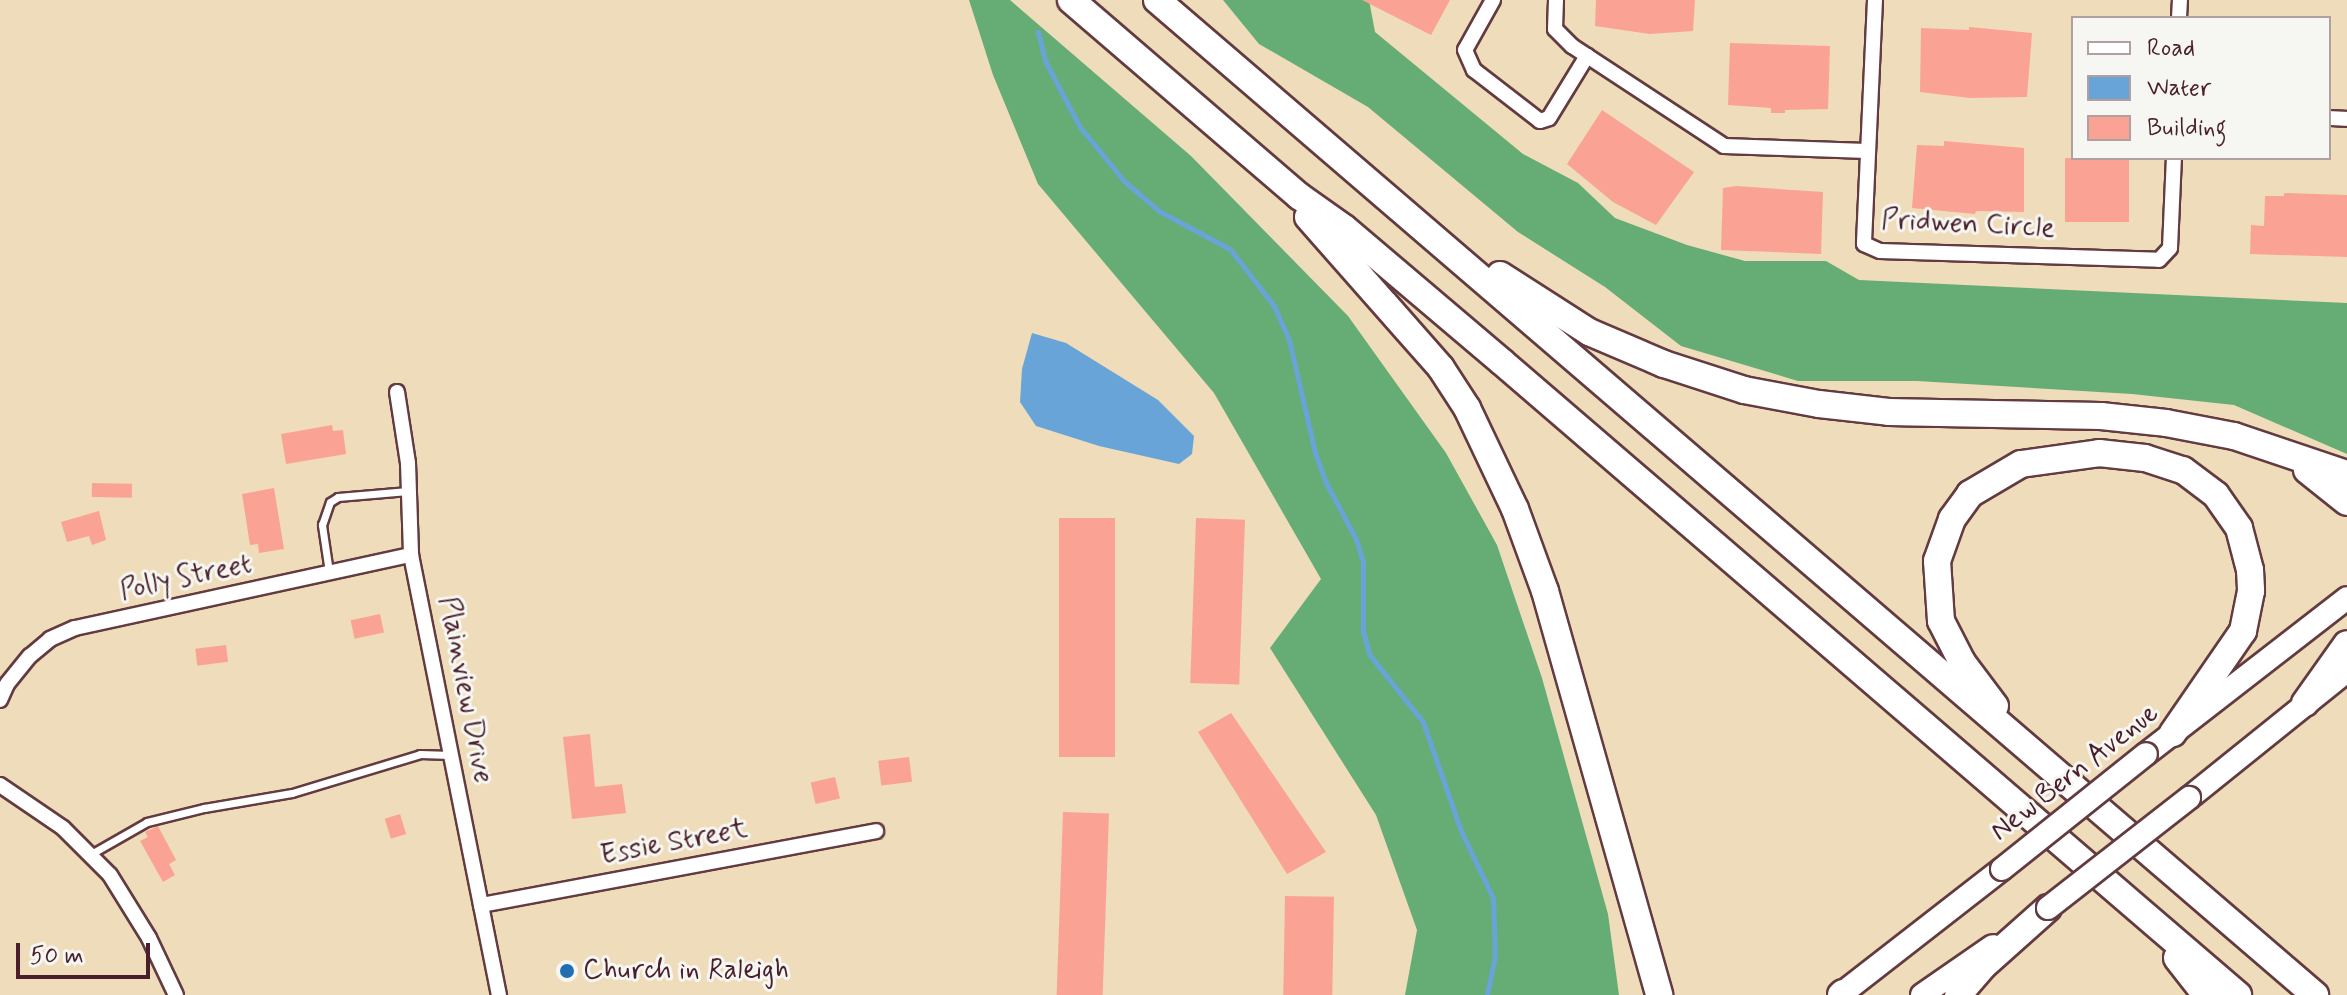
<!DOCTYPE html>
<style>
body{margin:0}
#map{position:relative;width:2347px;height:995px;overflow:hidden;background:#efdcba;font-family:Mynerve,sans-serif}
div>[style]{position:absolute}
.forest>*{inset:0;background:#65ad74}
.water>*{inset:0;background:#69a4d9}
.stream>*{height:5px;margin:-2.5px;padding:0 2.5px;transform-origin:2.5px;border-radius:2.5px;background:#69a4d9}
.building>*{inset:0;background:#faa395;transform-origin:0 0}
.roads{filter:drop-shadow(2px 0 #633b40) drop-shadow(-2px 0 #633b40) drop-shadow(0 2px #633b40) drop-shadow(0 -2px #633b40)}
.service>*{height:7px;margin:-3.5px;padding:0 3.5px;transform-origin:3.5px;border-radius:3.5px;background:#fff}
.minor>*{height:14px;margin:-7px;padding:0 7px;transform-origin:7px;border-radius:7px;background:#fff}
.primary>*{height:22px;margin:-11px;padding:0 11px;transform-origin:11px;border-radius:11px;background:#fff}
.motorway>*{height:26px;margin:-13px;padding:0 13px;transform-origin:13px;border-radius:13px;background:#fff}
.bridges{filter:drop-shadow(2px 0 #633b40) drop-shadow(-2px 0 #633b40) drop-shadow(0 2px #633b40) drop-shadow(0 -2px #633b40)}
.primary-bridge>*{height:22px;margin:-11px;padding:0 11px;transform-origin:11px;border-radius:11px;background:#fff}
.dots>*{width:22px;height:22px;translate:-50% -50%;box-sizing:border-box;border:4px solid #f6f6f2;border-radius:50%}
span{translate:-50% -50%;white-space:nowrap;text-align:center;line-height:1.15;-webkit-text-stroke:6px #f6f6f2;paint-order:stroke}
.street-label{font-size:28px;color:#4a1f2b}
.poi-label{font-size:28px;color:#4a1f2b}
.left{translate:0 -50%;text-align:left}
.legend{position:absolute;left:2071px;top:16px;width:260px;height:144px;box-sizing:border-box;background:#f6f6f2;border:2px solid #b1a0a2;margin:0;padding:10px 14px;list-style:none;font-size:24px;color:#4a1f2b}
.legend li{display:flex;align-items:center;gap:16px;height:40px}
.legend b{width:40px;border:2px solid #b1a0a2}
.scale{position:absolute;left:16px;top:943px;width:134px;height:36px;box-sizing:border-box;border:4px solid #4a1f2b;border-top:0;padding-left:10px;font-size:24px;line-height:28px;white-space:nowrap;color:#4a1f2b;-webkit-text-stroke:6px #f6f6f2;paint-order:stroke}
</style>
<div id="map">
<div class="forest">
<div style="clip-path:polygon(969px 0,1010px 0,1191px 156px,1348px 316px,1446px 453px,1497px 545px,1542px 678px,1608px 914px,1619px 995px,1405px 995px,1417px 930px,1376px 815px,1270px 648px,1321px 579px,1214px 393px,1038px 184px,993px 75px)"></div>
<div style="clip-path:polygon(1223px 0,1369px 0,1375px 32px,1523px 154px,1578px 183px,1615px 218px,1687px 245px,1745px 261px,1826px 261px,1859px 280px,2347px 303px,2347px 454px,2234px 405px,2132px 394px,1917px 381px,1798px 381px,1681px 346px,1605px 287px,1518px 232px,1368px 107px,1259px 44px)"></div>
</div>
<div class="water">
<div style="clip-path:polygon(1032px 333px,1066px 343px,1158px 400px,1194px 436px,1192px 454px,1179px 464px,1099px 446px,1036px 426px,1020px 402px,1022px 369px)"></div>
</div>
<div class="stream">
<div style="left:1038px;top:32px;width:32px;rotate:76deg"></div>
<div style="left:1046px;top:63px;width:72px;rotate:62deg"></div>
<div style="left:1080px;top:127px;width:70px;rotate:50.8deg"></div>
<div style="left:1124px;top:181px;width:46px;rotate:40.6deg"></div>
<div style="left:1159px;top:211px;width:81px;rotate:28.2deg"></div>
<div style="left:1230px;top:249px;width:72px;rotate:52.3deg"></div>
<div style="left:1274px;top:306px;width:37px;rotate:66deg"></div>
<div style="left:1289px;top:340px;width:116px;rotate:77deg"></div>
<div style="left:1315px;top:453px;width:30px;rotate:70deg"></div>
<div style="left:1325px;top:481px;width:66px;rotate:61.9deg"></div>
<div style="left:1356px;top:539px;width:24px;rotate:73deg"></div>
<div style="left:1363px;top:562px;width:69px;rotate:90deg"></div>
<div style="left:1363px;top:631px;width:24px;rotate:75deg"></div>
<div style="left:1369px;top:654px;width:87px;rotate:51.5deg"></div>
<div style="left:1423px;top:722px;width:115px;rotate:70.8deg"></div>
<div style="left:1461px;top:831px;width:74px;rotate:64.5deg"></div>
<div style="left:1493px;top:898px;width:57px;rotate:88deg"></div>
<div style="left:1495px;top:955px;width:41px;rotate:101.3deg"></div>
</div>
<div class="building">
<div style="clip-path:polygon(1362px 0,1450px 0,1431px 35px)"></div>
<div style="clip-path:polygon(1596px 0,1695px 0,1693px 31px,1650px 34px,1595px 26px)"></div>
<div style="clip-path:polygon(1969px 27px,2032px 33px,2027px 97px,1970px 98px,1920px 92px,1921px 28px,1969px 30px)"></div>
<div style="clip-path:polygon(1730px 43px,1830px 46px,1828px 109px,1785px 110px,1785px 113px,1771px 113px,1771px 108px,1728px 105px)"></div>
<div style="clip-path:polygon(1602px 110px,1694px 172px,1656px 225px,1613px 202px,1567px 164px)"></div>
<div style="clip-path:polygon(1944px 141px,2024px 148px,2024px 212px,1976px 211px,1975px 214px,1912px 208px,1917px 145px,1944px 146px)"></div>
<div style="left:2065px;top:158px;width:64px;height:64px"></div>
<div style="clip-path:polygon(1736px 186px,1823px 192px,1821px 254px,1721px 250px,1723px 188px)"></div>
<div style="clip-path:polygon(2284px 193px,2347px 195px,2347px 257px,2250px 254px,2251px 225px,2264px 226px,2265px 196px,2284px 196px)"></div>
<div style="clip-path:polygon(332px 425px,333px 431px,343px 430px,346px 454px,286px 464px,281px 434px)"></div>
<div style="left:92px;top:483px;width:40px;height:14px;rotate:1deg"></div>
<div style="clip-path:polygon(274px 488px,284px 549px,259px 553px,258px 544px,250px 545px,242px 494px)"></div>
<div style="clip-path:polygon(99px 511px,106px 540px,92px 545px,89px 536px,67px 542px,61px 522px)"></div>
<div style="left:1059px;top:518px;width:56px;height:239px"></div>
<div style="left:1196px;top:518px;width:49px;height:165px;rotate:2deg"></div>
<div style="left:380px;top:614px;width:19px;height:30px;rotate:78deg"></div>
<div style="left:226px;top:645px;width:17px;height:31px;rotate:83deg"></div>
<div style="clip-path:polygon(1231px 713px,1326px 852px,1287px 874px,1198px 732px)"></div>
<div style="clip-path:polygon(590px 734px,595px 787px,622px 784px,626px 813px,572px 819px,563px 737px)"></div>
<div style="left:909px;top:757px;width:25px;height:31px;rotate:83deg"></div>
<div style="left:835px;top:777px;width:22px;height:25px;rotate:77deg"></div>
<div style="left:1063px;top:812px;width:46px;height:183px;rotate:2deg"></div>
<div style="left:400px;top:814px;width:21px;height:16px;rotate:73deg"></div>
<div style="clip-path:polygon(158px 826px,176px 860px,169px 864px,175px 875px,163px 882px,140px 841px,148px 837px,145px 832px)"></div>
<div style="left:1285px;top:896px;width:49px;height:99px;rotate:1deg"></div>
</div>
<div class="roads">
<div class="service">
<div style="left:329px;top:572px;width:48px;rotate:-98.5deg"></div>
<div style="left:322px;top:525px;width:24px;rotate:-71deg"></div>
<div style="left:330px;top:502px;width:9px;rotate:-32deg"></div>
<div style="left:338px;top:497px;width:70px;rotate:-4.9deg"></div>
<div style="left:91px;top:854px;width:64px;rotate:-29.7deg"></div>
<div style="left:147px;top:822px;width:59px;rotate:-13.8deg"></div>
<div style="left:204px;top:808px;width:89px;rotate:-9.7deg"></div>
<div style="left:292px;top:793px;width:134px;rotate:-16.9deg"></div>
<div style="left:420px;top:754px;width:31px;rotate:2deg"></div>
</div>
<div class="minor">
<div style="left:1493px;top:0;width:57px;rotate:119.2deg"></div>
<div style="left:1465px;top:50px;width:22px;rotate:66deg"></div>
<div style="left:1474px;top:70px;width:83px;rotate:37.7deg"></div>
<div style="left:1540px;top:121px;width:9px;rotate:-18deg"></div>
<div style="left:1549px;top:118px;width:73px;rotate:-58.5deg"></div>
<div style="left:1556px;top:0;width:29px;rotate:92deg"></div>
<div style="left:1555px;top:29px;width:24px;rotate:45deg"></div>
<div style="left:1572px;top:46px;width:182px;rotate:33.3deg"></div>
<div style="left:1724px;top:146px;width:143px;rotate:2deg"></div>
<div style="left:1875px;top:0;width:244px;rotate:92.6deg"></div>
<div style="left:1864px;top:244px;width:17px;rotate:24deg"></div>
<div style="left:1880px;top:251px;width:279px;rotate:1.8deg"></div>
<div style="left:2159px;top:260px;width:16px;rotate:-47deg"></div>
<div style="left:2170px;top:248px;width:90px;rotate:-87.5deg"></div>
<div style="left:2179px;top:18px;width:18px;rotate:-87deg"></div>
<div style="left:2329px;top:118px;width:18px;rotate:3deg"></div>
<div style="left:397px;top:392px;width:72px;rotate:81.2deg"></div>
<div style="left:408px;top:463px;width:92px;rotate:88.1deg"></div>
<div style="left:411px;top:555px;width:449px;rotate:78.7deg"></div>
<div style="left:0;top:700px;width:17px;rotate:-66deg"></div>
<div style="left:7px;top:684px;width:36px;rotate:-51deg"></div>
<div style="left:30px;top:656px;width:26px;rotate:-40deg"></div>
<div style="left:50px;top:639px;width:27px;rotate:-24deg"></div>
<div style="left:75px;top:628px;width:344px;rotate:-12.3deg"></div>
<div style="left:0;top:785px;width:76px;rotate:34.3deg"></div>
<div style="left:63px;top:828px;width:66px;rotate:45deg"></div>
<div style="left:110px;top:875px;width:74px;rotate:58.2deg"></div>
<div style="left:149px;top:938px;width:63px;rotate:64.7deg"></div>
<div style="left:481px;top:905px;width:402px;rotate:-10.6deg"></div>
</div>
<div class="primary">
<div style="left:2146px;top:754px;width:254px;rotate:-37.8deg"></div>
<div style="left:2189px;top:798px;width:203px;rotate:-38.8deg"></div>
<div style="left:1840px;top:995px;width:205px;rotate:-37.9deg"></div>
<div style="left:1922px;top:995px;width:86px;rotate:-34.6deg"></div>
</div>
<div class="motorway">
<div style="left:1071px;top:0;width:301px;rotate:40.7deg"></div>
<div style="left:1299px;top:196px;width:55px;rotate:35.4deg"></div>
<div style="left:1344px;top:228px;width:207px;rotate:40.3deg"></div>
<div style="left:1502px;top:362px;width:971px;rotate:40.7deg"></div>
<div style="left:1157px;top:0;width:1527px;rotate:40.67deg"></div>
<div style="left:1308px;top:217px;width:201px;rotate:48.6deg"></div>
<div style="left:1441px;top:368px;width:48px;rotate:57deg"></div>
<div style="left:1467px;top:408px;width:112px;rotate:64.6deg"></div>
<div style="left:1515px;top:509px;width:87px;rotate:69.9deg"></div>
<div style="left:1545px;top:591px;width:420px;rotate:74.2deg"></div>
<div style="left:1500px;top:275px;width:106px;rotate:32.6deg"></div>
<div style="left:1589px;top:332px;width:82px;rotate:23.1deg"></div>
<div style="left:1664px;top:364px;width:84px;rotate:18deg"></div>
<div style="left:1744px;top:390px;width:76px;rotate:10.6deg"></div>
<div style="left:1819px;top:404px;width:70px;rotate:6.5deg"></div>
<div style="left:1889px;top:412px;width:212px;rotate:1.1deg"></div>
<div style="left:2101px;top:416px;width:65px;rotate:6.1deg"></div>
<div style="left:2166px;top:423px;width:69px;rotate:10.8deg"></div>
<div style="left:2234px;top:436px;width:119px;rotate:18.6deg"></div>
<div style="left:2307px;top:470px;width:51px;rotate:38.7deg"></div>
<div style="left:2305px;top:703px;width:72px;rotate:-54.6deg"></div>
<div style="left:1995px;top:706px;width:55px;rotate:-126.9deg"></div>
<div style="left:1962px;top:662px;width:46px;rotate:-117.1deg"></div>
<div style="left:1941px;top:621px;width:60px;rotate:-93.8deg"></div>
<div style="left:1937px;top:561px;width:45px;rotate:-70.3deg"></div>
<div style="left:1952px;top:519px;width:31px;rotate:-54deg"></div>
<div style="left:1970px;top:494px;width:59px;rotate:-30.5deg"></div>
<div style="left:2021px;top:464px;width:79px;rotate:-8deg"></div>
<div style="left:2099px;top:453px;width:46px;rotate:6.2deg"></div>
<div style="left:2145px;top:458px;width:40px;rotate:18deg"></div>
<div style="left:2183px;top:470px;width:41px;rotate:37.1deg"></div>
<div style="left:2216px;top:495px;width:40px;rotate:55.1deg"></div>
<div style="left:2239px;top:528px;width:43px;rotate:75.3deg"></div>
<div style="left:2250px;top:570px;width:21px;rotate:87deg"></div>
<div style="left:2251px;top:591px;width:41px;rotate:101.3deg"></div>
<div style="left:2243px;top:631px;width:124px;rotate:124.5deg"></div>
<div style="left:2177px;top:958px;width:47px;rotate:51.9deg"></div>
<div style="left:1841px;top:995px;width:3px;rotate:-45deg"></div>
<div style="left:1958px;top:995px;width:38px;rotate:-49deg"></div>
<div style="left:1983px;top:966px;width:87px;rotate:-41.7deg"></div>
</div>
</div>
<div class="bridges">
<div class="primary-bridge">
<div style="left:2002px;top:869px;width:184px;rotate:-38.6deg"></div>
<div style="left:2048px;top:908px;width:179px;rotate:-38deg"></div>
</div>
</div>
<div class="dots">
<div style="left:567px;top:971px;background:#1f6fb2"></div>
</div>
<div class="street-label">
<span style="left:1968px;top:225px;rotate:3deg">Pridwen Circle</span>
<span style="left:186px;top:578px;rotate:-12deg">Polly Street</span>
<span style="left:465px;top:690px;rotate:79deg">Plainview Drive</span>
<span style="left:2075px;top:773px;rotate:-38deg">New Bern Avenue</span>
<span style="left:674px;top:843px;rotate:-11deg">Essie Street</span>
</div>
<div class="poi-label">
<span class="left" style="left:583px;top:971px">Church in Raleigh</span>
</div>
<ul class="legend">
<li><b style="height:10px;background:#fff"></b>Road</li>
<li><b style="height:22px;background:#69a4d9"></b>Water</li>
<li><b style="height:22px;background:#faa395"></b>Building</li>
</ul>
<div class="scale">50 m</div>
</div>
